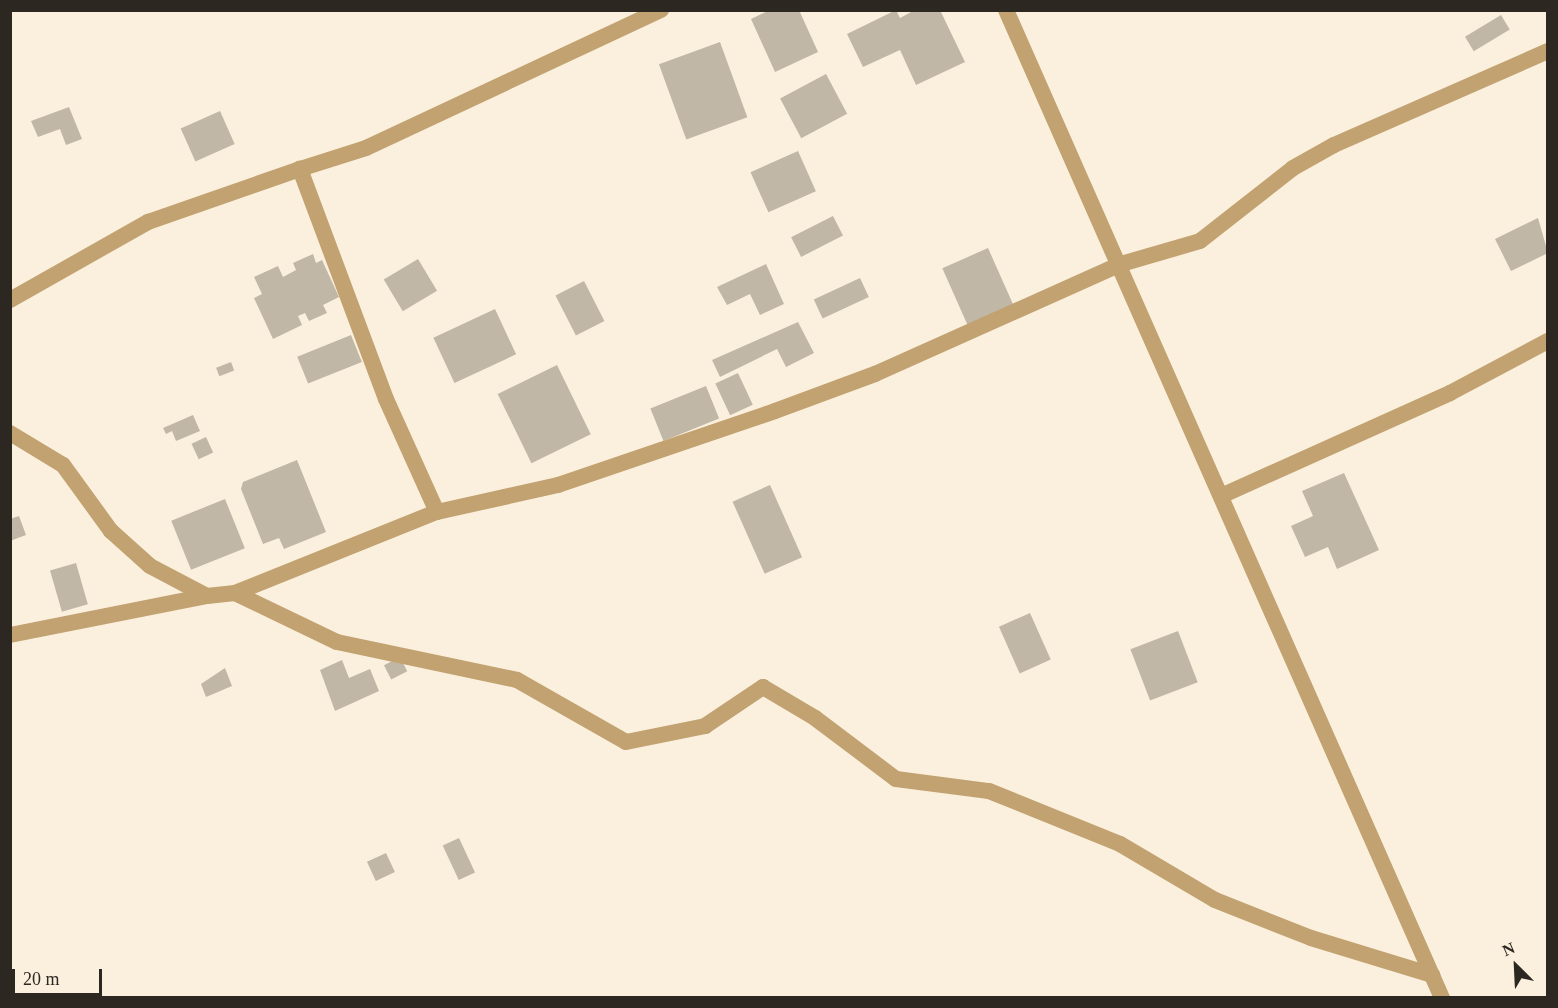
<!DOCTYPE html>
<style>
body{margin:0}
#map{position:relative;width:1558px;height:1008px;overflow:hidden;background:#fbf0de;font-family:"Times New Roman",serif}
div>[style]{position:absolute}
.building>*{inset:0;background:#c1b7a6;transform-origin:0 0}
.minor>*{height:16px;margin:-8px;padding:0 8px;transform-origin:8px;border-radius:8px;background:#c1a270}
span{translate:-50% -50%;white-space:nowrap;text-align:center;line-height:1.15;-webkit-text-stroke:5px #fbf0de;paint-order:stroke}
.frame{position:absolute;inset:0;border:12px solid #2c2721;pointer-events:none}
.north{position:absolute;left:1486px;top:936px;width:60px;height:60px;-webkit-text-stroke:4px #fbf0de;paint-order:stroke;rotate:336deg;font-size:16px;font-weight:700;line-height:24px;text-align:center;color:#2c2721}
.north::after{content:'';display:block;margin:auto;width:21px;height:27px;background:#2c2721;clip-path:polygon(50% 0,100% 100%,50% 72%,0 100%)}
.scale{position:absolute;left:12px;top:969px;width:90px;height:27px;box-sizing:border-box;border:3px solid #2c2721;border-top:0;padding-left:8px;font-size:18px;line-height:21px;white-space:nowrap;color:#2c2721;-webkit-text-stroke:4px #fbf0de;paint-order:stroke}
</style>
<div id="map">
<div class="building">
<div style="clip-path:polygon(770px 10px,799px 10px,818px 52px,775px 72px,751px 19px)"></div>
<div style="clip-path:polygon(896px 10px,900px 18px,915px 10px,940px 10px,965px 62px,916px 85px,900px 50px,863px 67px,847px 34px)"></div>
<div style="left:1501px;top:15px;width:17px;height:42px;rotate:59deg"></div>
<div style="left:720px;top:42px;width:80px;height:65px;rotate:70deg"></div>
<div style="left:826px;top:74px;width:45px;height:52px;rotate:62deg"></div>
<div style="clip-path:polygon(69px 107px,82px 139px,66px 145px,60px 129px,38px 137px,31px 121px)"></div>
<div style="left:220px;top:111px;width:36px;height:43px;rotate:66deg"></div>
<div style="left:798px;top:151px;width:44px;height:52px;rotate:66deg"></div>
<div style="left:833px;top:216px;width:22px;height:47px;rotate:63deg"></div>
<div style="clip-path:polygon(1538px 218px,1548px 253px,1511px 271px,1495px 239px)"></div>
<div style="left:988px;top:248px;width:64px;height:50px;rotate:66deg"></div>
<div style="clip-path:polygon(313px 254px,316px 263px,322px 260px,339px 297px,323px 305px,327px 313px,309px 321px,305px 313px,298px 316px,302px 325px,273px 339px,254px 298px,262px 294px,254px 277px,278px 266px,283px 277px,296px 270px,293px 263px)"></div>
<div style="left:418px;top:259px;width:37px;height:40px;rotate:59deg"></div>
<div style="clip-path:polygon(766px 264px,784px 304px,760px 315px,750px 294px,727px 305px,717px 287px)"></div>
<div style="left:860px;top:278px;width:21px;height:51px;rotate:65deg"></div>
<div style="left:584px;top:281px;width:45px;height:32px;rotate:63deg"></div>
<div style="left:495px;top:309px;width:50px;height:68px;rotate:65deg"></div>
<div style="clip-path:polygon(798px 322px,814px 353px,786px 367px,777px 349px,720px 377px,712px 360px)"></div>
<div style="left:351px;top:335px;width:29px;height:58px;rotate:68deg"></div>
<div style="left:231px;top:362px;width:9px;height:16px;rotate:69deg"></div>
<div style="left:557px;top:365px;width:77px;height:66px;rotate:64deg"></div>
<div style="left:738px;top:373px;width:35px;height:25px;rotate:65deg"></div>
<div style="left:706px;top:386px;width:35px;height:60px;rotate:68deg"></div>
<div style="clip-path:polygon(193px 415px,200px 431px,176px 441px,172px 431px,166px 434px,163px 428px)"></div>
<div style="left:206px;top:437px;width:17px;height:16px;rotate:65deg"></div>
<div style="clip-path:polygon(297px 460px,326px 532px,284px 549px,279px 538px,263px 544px,241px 489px,243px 482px)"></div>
<div style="clip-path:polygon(1344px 473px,1379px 550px,1337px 569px,1328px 547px,1305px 557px,1291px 526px,1313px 516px,1302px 491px)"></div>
<div style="left:770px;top:485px;width:79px;height:41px;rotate:66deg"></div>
<div style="left:225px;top:499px;width:53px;height:58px;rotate:68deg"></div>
<div style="clip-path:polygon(19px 516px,26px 535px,10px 541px,10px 519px)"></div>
<div style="left:76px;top:563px;width:43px;height:27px;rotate:74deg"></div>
<div style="left:1030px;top:613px;width:51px;height:34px;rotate:66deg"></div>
<div style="left:1178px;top:631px;width:55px;height:51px;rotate:69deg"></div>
<div style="left:400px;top:657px;width:16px;height:18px;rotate:63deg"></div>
<div style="clip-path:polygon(342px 660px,349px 678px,370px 669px,379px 691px,335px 711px,320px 670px)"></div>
<div style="clip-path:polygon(225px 668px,232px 686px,206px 697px,201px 684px)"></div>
<div style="left:459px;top:838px;width:38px;height:18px;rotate:65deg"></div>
<div style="left:386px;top:853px;width:21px;height:21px;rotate:65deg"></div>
</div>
<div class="minor">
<div style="left:1006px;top:10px;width:1080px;rotate:66.19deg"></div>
<div style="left:10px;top:300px;width:159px;rotate:-29.5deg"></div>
<div style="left:148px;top:222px;width:161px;rotate:-19.2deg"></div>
<div style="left:10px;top:433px;width:62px;rotate:31.1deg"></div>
<div style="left:63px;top:465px;width:82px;rotate:54deg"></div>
<div style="left:111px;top:531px;width:52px;rotate:41.9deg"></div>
<div style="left:150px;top:566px;width:64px;rotate:27.8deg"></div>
<div style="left:207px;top:596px;width:28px;rotate:-6deg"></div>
<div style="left:235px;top:593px;width:218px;rotate:-21.9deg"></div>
<div style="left:437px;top:512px;width:124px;rotate:-12.6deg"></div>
<div style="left:558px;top:485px;width:229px;rotate:-18.8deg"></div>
<div style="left:775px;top:411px;width:107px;rotate:-20.3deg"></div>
<div style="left:875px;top:374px;width:269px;rotate:-24.1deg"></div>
<div style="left:1121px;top:264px;width:82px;rotate:-16.2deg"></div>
<div style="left:1200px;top:241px;width:118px;rotate:-38.1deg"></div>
<div style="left:1293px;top:168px;width:47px;rotate:-29.3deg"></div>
<div style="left:1334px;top:145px;width:234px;rotate:-23.7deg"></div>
<div style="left:1221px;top:496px;width:251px;rotate:-24.2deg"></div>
<div style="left:1450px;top:393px;width:111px;rotate:-28deg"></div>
<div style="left:437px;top:512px;width:124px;rotate:-114.3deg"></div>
<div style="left:386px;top:399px;width:246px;rotate:-110.5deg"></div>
<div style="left:300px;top:169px;width:69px;rotate:-17.7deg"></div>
<div style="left:366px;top:148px;width:326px;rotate:-25.1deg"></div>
<div style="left:235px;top:593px;width:113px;rotate:25.7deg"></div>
<div style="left:337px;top:642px;width:184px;rotate:11.9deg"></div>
<div style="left:517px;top:680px;width:125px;rotate:29.6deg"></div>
<div style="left:626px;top:742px;width:81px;rotate:-11.4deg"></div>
<div style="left:705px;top:726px;width:70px;rotate:-33.9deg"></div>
<div style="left:763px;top:687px;width:61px;rotate:30.8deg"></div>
<div style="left:815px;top:718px;width:101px;rotate:37deg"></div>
<div style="left:896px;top:779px;width:94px;rotate:7.4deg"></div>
<div style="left:989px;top:791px;width:141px;rotate:22deg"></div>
<div style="left:1120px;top:844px;width:110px;rotate:30.5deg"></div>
<div style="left:1215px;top:900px;width:103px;rotate:21.6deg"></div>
<div style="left:1311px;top:938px;width:127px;rotate:17deg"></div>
<div style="left:10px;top:635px;width:201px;rotate:-11.2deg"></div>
</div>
<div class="frame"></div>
<div class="north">N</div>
<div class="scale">20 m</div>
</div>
